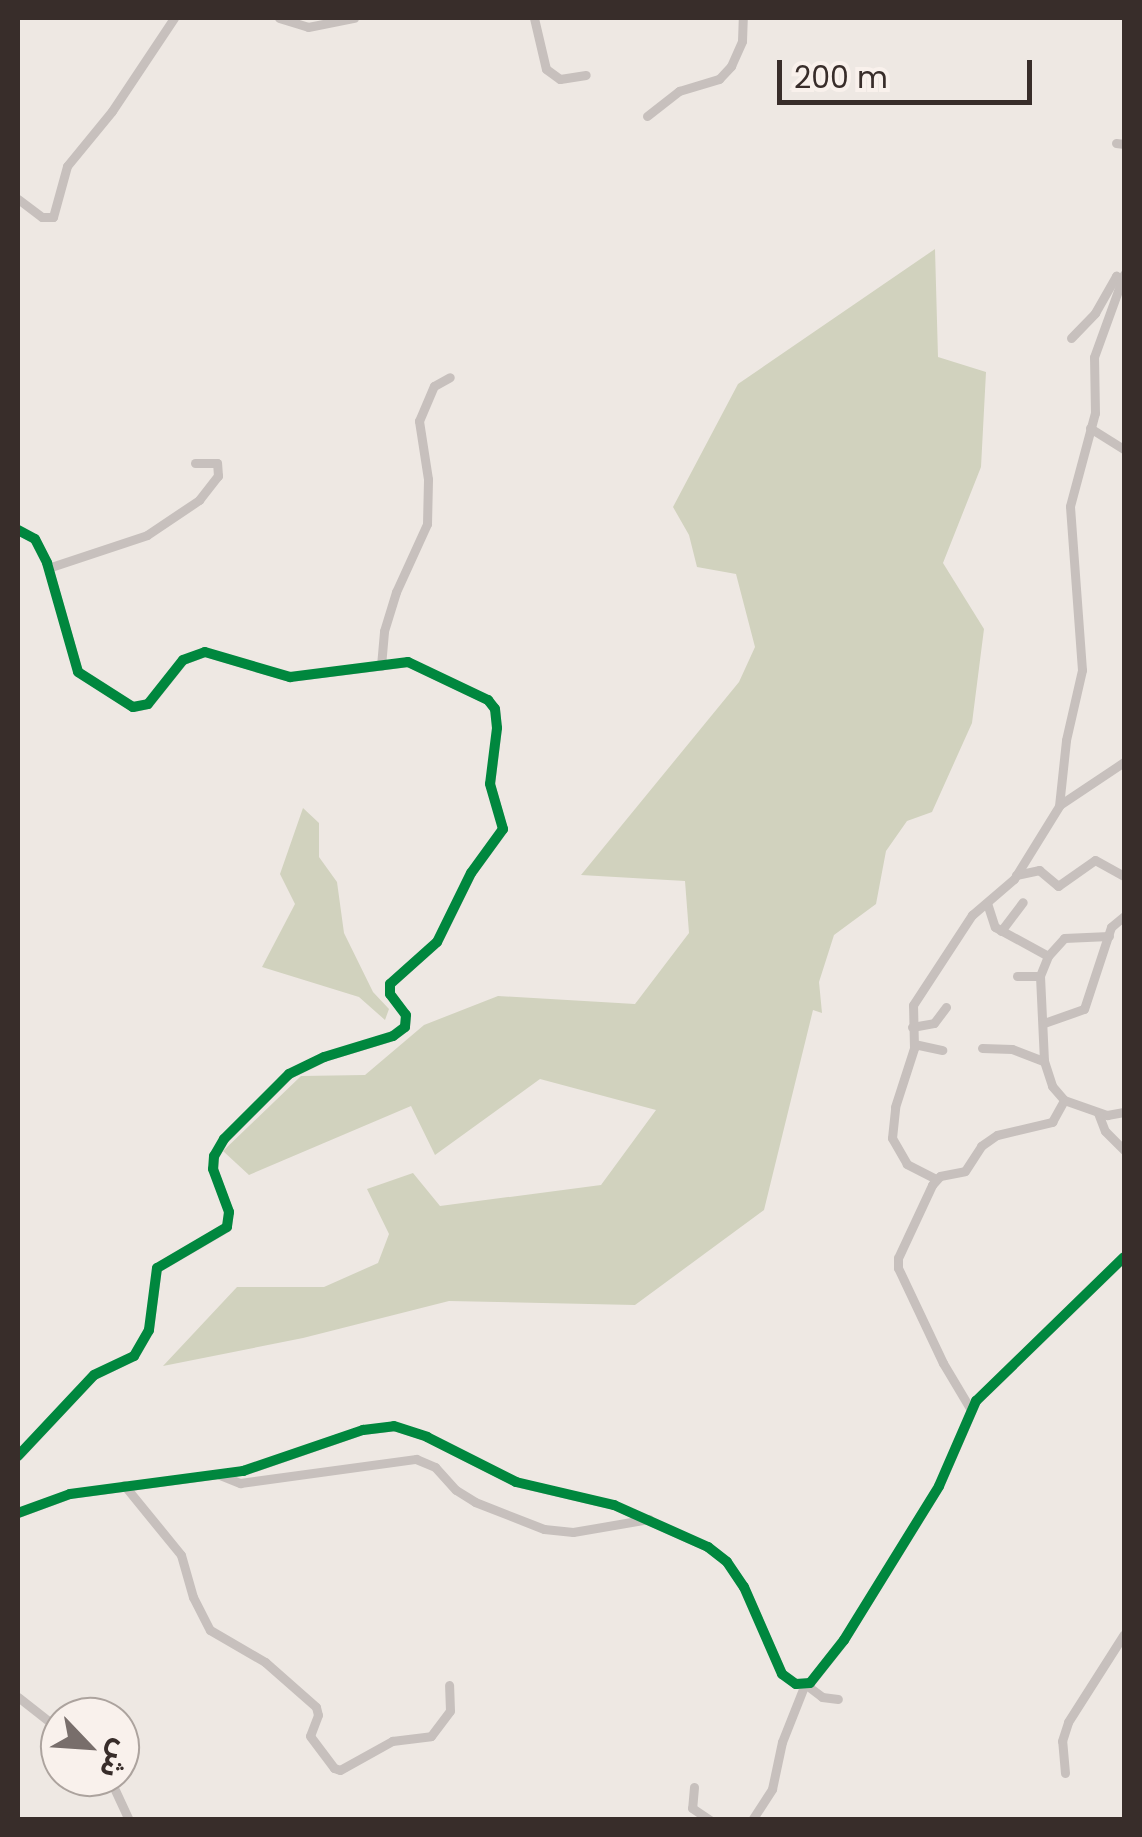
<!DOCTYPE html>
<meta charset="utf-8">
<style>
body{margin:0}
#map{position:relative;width:1142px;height:1837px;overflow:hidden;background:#eee8e3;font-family:Poppins,"Noto Sans Arabic",sans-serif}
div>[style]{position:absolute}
.green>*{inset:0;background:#d1d2be}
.minor>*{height:9px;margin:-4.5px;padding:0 4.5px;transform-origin:4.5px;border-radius:4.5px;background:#c7c0bd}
.cycleway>*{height:10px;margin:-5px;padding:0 5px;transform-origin:5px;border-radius:5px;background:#00873e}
span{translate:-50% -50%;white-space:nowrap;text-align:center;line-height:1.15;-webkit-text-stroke:10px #f9f1ec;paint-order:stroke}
.frame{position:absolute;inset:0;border:20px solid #382d2a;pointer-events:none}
.north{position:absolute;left:40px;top:1697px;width:100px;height:100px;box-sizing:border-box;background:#f9f1ec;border:2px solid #aca39e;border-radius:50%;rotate:115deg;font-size:28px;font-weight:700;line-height:40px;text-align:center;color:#382d2a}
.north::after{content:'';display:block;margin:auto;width:35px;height:45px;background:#786e6b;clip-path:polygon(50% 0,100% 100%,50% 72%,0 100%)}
.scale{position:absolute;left:777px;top:60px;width:255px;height:45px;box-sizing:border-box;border:5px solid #382d2a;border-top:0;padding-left:12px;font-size:30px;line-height:35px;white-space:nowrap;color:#382d2a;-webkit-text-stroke:8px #f9f1ec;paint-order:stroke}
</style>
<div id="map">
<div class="green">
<div style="clip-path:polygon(935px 249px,938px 357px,986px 372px,981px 467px,943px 563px,984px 629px,972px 723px,932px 812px,907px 821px,886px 851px,876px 904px,834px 935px,819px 982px,822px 1013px,813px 1010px,764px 1210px,635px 1305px,449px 1301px,303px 1338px,163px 1366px,237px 1287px,324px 1287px,378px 1263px,389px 1234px,367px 1189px,413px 1173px,440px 1206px,601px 1185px,656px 1110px,540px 1079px,435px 1155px,411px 1106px,249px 1175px,223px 1151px,301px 1076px,365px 1075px,424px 1025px,498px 996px,635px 1004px,689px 933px,685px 881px,581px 875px,739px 682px,755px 647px,736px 574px,697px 567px,689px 535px,673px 507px,738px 384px)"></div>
<div style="clip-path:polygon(303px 808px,319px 823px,319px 857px,337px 882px,344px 933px,373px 992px,389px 1009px,385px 1020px,359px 997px,262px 967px,295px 904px,280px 874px)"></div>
</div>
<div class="minor">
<div style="left:279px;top:18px;width:30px;rotate:17deg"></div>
<div style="left:308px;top:27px;width:47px;rotate:-11.1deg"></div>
<div style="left:534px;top:18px;width:52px;rotate:76.8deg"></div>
<div style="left:546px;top:69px;width:17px;rotate:36deg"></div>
<div style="left:560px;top:79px;width:26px;rotate:-9deg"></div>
<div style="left:647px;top:116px;width:41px;rotate:-38deg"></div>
<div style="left:679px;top:91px;width:42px;rotate:-16.7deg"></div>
<div style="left:719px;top:79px;width:18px;rotate:-47deg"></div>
<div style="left:731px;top:66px;width:27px;rotate:-66deg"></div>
<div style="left:742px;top:41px;width:23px;rotate:-88deg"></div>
<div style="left:1116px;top:143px;width:8px;rotate:7deg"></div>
<div style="left:18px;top:199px;width:30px;rotate:37deg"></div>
<div style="left:42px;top:217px;width:11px"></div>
<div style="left:53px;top:217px;width:53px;rotate:-74.6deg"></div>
<div style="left:67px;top:166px;width:71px;rotate:-50.7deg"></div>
<div style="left:112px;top:111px;width:112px;rotate:-56.3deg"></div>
<div style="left:1071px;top:338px;width:35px;rotate:-46deg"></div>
<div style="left:1095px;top:313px;width:43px;rotate:-60.4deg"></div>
<div style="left:1116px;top:276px;width:7px;rotate:34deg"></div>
<div style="left:1090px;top:428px;width:40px;rotate:32deg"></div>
<div style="left:18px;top:530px;width:19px;rotate:28deg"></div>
<div style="left:35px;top:539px;width:27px;rotate:63deg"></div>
<div style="left:47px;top:563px;width:113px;rotate:74.1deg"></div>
<div style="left:78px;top:672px;width:65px;rotate:32.5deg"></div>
<div style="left:133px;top:707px;width:15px;rotate:-11deg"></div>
<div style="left:148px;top:704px;width:56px;rotate:-51.5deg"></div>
<div style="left:183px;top:660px;width:23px;rotate:-20deg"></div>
<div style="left:205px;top:652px;width:89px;rotate:16.4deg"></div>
<div style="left:290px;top:677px;width:119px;rotate:-7.2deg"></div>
<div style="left:408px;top:662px;width:89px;rotate:25.4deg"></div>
<div style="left:488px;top:700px;width:11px;rotate:52deg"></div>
<div style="left:495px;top:709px;width:19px;rotate:84deg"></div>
<div style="left:497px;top:728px;width:56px;rotate:97.1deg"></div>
<div style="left:490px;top:784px;width:47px;rotate:73.9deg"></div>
<div style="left:503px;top:829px;width:54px;rotate:126deg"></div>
<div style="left:471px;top:873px;width:77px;rotate:116.2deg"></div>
<div style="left:437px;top:942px;width:63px;rotate:138.2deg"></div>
<div style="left:390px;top:984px;width:10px;rotate:90deg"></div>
<div style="left:390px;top:994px;width:26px;rotate:53deg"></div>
<div style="left:406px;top:1015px;width:12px;rotate:95deg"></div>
<div style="left:405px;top:1027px;width:15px;rotate:143deg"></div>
<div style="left:393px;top:1036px;width:72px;rotate:163.1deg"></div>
<div style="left:324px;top:1057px;width:39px;rotate:154deg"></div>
<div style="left:289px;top:1074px;width:92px;rotate:135deg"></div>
<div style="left:224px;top:1139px;width:20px;rotate:120deg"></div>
<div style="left:214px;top:1156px;width:13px;rotate:94deg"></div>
<div style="left:213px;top:1169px;width:46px;rotate:69.6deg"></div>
<div style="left:229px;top:1212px;width:15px;rotate:98deg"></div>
<div style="left:227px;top:1227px;width:81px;rotate:149.6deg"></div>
<div style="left:157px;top:1268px;width:63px;rotate:97.4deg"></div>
<div style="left:149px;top:1330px;width:30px;rotate:120deg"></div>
<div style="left:134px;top:1356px;width:44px;rotate:154.6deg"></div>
<div style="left:94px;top:1375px;width:111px;rotate:133.2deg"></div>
<div style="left:48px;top:568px;width:104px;rotate:-18.4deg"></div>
<div style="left:147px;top:535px;width:63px;rotate:-33.9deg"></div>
<div style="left:199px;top:500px;width:31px;rotate:-52deg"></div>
<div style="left:218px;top:476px;width:13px;rotate:-94deg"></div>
<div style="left:217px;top:463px;width:22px;rotate:180deg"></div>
<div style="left:381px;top:666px;width:35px;rotate:-85deg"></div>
<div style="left:384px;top:631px;width:41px;rotate:-72.9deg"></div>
<div style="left:396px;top:592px;width:75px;rotate:-65.5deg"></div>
<div style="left:427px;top:524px;width:45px;rotate:-88.7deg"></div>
<div style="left:428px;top:479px;width:59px;rotate:-98.8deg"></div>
<div style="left:419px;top:421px;width:38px;rotate:-67deg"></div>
<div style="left:434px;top:386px;width:18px;rotate:-29deg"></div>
<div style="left:1061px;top:804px;width:76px;rotate:-33.7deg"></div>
<div style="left:1016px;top:875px;width:24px;rotate:-12deg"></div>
<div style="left:1039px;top:870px;width:25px;rotate:40deg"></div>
<div style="left:1058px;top:886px;width:45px;rotate:-35.1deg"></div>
<div style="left:1095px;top:860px;width:33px;rotate:29deg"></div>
<div style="left:987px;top:903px;width:25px;rotate:72deg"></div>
<div style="left:995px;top:927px;width:60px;rotate:28.7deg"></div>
<div style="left:1048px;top:956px;width:22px;rotate:112deg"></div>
<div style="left:1040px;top:976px;width:85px;rotate:87.3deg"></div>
<div style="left:1044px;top:1061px;width:26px;rotate:72deg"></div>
<div style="left:1052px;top:1086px;width:18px;rotate:49deg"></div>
<div style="left:1001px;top:931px;width:36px;rotate:-53deg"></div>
<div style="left:1048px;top:956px;width:24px;rotate:-48deg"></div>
<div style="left:1064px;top:938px;width:45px;rotate:-2.5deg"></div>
<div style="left:1017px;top:976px;width:23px"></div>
<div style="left:1044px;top:1023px;width:42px;rotate:-19.3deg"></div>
<div style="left:1084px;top:1009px;width:86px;rotate:-71.8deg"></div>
<div style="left:1111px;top:927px;width:17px;rotate:-40deg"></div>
<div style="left:912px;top:1027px;width:22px;rotate:-10deg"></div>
<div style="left:934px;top:1023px;width:20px;rotate:-53deg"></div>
<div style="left:914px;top:1044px;width:29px;rotate:12deg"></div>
<div style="left:982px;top:1048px;width:30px;rotate:2deg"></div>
<div style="left:1012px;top:1049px;width:34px;rotate:21deg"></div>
<div style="left:1098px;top:1113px;width:19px;rotate:69deg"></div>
<div style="left:1105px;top:1131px;width:27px;rotate:45deg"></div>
<div style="left:936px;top:1179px;width:33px;rotate:-153deg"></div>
<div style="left:907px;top:1164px;width:30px;rotate:-120deg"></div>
<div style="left:892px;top:1138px;width:31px;rotate:-84deg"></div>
<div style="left:895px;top:1107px;width:62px;rotate:-72.1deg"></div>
<div style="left:914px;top:1048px;width:43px;rotate:-91.3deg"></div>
<div style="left:913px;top:1005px;width:108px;rotate:-56.8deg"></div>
<div style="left:972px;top:915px;width:55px;rotate:-40.6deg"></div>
<div style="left:1014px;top:879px;width:86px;rotate:-58.3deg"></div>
<div style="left:1059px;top:806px;width:66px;rotate:-83.9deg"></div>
<div style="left:1066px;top:740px;width:72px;rotate:-77.1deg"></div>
<div style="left:1082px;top:670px;width:164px;rotate:-94.2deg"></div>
<div style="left:1070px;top:506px;width:96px;rotate:-75deg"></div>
<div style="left:1095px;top:413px;width:56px;rotate:-91deg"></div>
<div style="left:1094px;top:357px;width:88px;rotate:-70.1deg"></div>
<div style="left:971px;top:1410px;width:55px;rotate:-120.8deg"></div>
<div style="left:943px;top:1363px;width:105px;rotate:-115.3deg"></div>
<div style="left:898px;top:1268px;width:10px;rotate:-90deg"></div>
<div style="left:898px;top:1258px;width:81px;rotate:-65deg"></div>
<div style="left:932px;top:1185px;width:12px;rotate:-48deg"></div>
<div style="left:940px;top:1176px;width:25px;rotate:-11deg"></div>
<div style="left:965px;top:1171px;width:30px;rotate:-57deg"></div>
<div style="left:981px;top:1146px;width:19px;rotate:-35deg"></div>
<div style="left:997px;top:1135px;width:57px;rotate:-13.3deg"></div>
<div style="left:1052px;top:1122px;width:25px;rotate:-61deg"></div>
<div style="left:1064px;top:1100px;width:46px;rotate:19.2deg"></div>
<div style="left:1107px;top:1115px;width:17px;rotate:-10deg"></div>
<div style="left:220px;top:1475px;width:22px;rotate:22deg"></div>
<div style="left:240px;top:1483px;width:178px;rotate:-7.8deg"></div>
<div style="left:416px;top:1459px;width:21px;rotate:23deg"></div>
<div style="left:435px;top:1467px;width:31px;rotate:48deg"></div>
<div style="left:456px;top:1490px;width:22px;rotate:32deg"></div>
<div style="left:475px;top:1502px;width:74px;rotate:21.4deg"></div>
<div style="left:544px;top:1529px;width:29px;rotate:6deg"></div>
<div style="left:573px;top:1532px;width:77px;rotate:-9.7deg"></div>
<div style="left:124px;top:1485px;width:90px;rotate:50.8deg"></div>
<div style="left:181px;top:1555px;width:44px;rotate:74.1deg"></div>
<div style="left:193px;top:1597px;width:37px;rotate:63deg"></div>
<div style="left:210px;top:1630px;width:64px;rotate:30.2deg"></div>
<div style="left:265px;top:1662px;width:68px;rotate:41.4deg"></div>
<div style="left:316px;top:1707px;width:8px;rotate:76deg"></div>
<div style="left:318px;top:1715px;width:22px;rotate:111deg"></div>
<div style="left:310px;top:1736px;width:40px;rotate:53deg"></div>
<div style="left:334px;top:1768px;width:6px;rotate:18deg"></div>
<div style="left:340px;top:1770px;width:60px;rotate:-29.1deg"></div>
<div style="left:392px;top:1741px;width:39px;rotate:-7deg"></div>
<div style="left:431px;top:1736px;width:31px;rotate:-53deg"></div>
<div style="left:450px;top:1711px;width:26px;rotate:-92deg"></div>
<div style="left:18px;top:1513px;width:55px;rotate:-20.1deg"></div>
<div style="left:70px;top:1494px;width:175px;rotate:-7.6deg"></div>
<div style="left:243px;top:1471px;width:127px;rotate:-18.9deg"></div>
<div style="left:363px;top:1430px;width:31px;rotate:-7deg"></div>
<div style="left:394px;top:1426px;width:35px;rotate:18deg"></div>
<div style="left:427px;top:1437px;width:100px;rotate:26.8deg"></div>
<div style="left:516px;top:1482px;width:101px;rotate:13.2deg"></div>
<div style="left:614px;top:1505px;width:103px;rotate:24.1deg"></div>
<div style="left:708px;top:1547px;width:24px;rotate:38deg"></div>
<div style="left:727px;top:1562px;width:30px;rotate:56deg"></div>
<div style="left:744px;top:1587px;width:95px;rotate:66.4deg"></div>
<div style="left:782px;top:1674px;width:17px;rotate:36deg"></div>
<div style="left:796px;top:1684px;width:14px;rotate:-4deg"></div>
<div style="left:810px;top:1683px;width:55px;rotate:-51.7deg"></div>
<div style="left:844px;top:1640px;width:181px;rotate:-58.3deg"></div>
<div style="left:939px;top:1486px;width:93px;rotate:-66.5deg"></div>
<div style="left:976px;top:1401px;width:206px;rotate:-44.2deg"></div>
<div style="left:18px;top:1697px;width:53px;rotate:38.2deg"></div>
<div style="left:1065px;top:1773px;width:32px;rotate:-95deg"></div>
<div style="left:1062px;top:1741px;width:20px;rotate:-72deg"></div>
<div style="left:1068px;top:1722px;width:104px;rotate:-57.5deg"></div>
<div style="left:109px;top:1777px;width:47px;rotate:65.1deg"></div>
<div style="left:694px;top:1787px;width:21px;rotate:95deg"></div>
<div style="left:692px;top:1808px;width:22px;rotate:34deg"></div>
<div style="left:752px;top:1820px;width:37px;rotate:-57deg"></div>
<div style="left:772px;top:1789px;width:48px;rotate:-78deg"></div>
<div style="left:782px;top:1742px;width:62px;rotate:-68.4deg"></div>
<div style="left:805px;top:1684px;width:21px;rotate:37deg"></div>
<div style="left:822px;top:1697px;width:16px;rotate:7deg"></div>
</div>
<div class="cycleway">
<div style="left:18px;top:530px;width:19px;rotate:28deg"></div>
<div style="left:35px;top:539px;width:27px;rotate:63deg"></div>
<div style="left:47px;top:563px;width:113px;rotate:74.1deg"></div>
<div style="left:78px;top:672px;width:65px;rotate:32.5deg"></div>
<div style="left:133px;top:707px;width:15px;rotate:-11deg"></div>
<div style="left:148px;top:704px;width:56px;rotate:-51.5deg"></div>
<div style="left:183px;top:660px;width:23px;rotate:-20deg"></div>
<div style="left:205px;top:652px;width:89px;rotate:16.4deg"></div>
<div style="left:290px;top:677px;width:119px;rotate:-7.2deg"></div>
<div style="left:408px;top:662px;width:89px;rotate:25.4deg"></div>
<div style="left:488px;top:700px;width:11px;rotate:52deg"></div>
<div style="left:495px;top:709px;width:19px;rotate:84deg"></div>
<div style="left:497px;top:728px;width:56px;rotate:97.1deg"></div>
<div style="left:490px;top:784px;width:47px;rotate:73.9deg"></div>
<div style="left:503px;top:829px;width:54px;rotate:126deg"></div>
<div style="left:471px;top:873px;width:77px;rotate:116.2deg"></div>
<div style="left:437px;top:942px;width:63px;rotate:138.2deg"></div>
<div style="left:390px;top:984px;width:10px;rotate:90deg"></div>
<div style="left:390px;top:994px;width:26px;rotate:53deg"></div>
<div style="left:406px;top:1015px;width:12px;rotate:95deg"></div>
<div style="left:405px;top:1027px;width:15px;rotate:143deg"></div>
<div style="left:393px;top:1036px;width:72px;rotate:163.1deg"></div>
<div style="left:324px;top:1057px;width:39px;rotate:154deg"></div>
<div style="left:289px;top:1074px;width:92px;rotate:135deg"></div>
<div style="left:224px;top:1139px;width:20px;rotate:120deg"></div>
<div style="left:214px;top:1156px;width:13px;rotate:94deg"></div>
<div style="left:213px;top:1169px;width:46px;rotate:69.6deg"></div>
<div style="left:229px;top:1212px;width:15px;rotate:98deg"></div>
<div style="left:227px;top:1227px;width:81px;rotate:149.6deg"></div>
<div style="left:157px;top:1268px;width:63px;rotate:97.4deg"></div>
<div style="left:149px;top:1330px;width:30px;rotate:120deg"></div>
<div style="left:134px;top:1356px;width:44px;rotate:154.6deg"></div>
<div style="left:94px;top:1375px;width:111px;rotate:133.2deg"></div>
<div style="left:18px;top:1513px;width:55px;rotate:-20.1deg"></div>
<div style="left:70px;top:1494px;width:175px;rotate:-7.6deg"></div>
<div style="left:243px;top:1471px;width:127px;rotate:-18.9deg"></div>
<div style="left:363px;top:1430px;width:31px;rotate:-7deg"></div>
<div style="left:394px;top:1426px;width:35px;rotate:18deg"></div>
<div style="left:427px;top:1437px;width:100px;rotate:26.8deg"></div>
<div style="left:516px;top:1482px;width:101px;rotate:13.2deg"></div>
<div style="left:614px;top:1505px;width:103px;rotate:24.1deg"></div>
<div style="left:708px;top:1547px;width:24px;rotate:38deg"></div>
<div style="left:727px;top:1562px;width:30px;rotate:56deg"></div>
<div style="left:744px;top:1587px;width:95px;rotate:66.4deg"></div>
<div style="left:782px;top:1674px;width:17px;rotate:36deg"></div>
<div style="left:796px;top:1684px;width:14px;rotate:-4deg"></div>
<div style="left:810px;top:1683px;width:55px;rotate:-51.7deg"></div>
<div style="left:844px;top:1640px;width:181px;rotate:-58.3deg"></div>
<div style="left:939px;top:1486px;width:93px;rotate:-66.5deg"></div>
<div style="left:976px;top:1401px;width:206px;rotate:-44.2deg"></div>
</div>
<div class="frame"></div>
<div class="north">ش</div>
<div class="scale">200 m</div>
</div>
